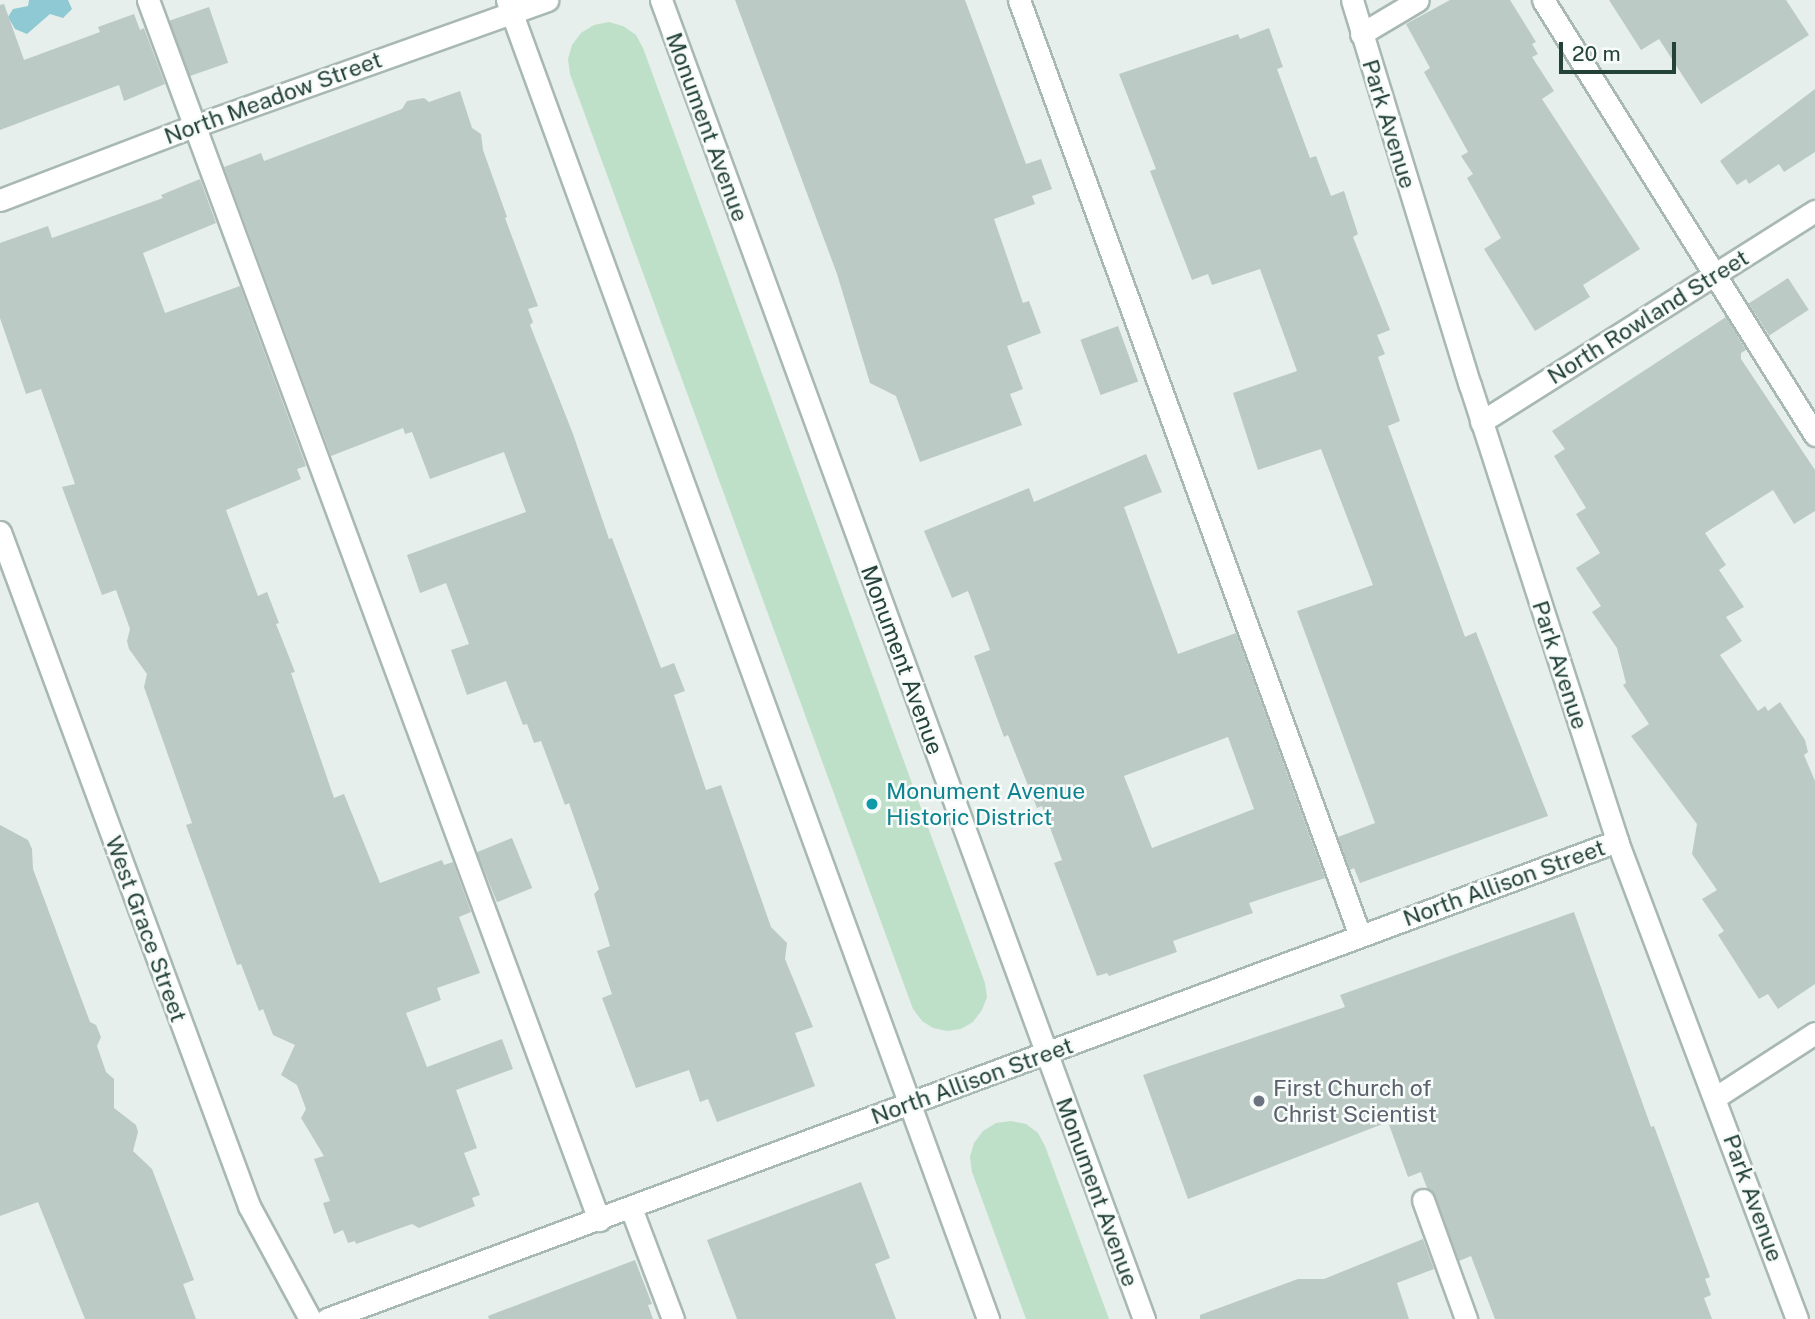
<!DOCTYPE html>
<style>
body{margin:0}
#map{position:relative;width:1815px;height:1319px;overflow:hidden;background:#e6efeb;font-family:"Public Sans",sans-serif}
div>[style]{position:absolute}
.green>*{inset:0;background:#bfe0c8}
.water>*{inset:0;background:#8ec9d4}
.building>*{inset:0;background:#bbcac4;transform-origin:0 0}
.roads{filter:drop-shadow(2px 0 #a8b8b2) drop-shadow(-2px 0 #a8b8b2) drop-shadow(0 2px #a8b8b2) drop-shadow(0 -2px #a8b8b2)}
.service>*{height:21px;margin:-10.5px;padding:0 10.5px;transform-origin:10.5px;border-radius:10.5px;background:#fff}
.minor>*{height:21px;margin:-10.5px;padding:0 10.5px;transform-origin:10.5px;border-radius:10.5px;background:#fff}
.tertiary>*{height:21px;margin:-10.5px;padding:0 10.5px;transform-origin:10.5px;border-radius:10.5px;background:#fff}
.secondary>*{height:21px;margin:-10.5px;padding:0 10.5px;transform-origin:10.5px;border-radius:10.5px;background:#fff}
.dots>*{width:19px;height:19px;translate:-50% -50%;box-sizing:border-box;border:4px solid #f7fbf9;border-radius:50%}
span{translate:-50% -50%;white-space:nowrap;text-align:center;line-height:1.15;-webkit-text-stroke:5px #f7fbf9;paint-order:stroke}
.street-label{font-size:23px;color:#24423a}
.culture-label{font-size:23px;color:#0d838f}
.left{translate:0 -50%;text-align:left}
.worship-label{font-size:23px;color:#5b616d}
.scale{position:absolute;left:1559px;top:42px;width:117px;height:32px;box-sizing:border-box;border:4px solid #24423a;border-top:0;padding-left:9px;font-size:21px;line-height:24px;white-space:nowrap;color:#24423a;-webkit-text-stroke:5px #f7fbf9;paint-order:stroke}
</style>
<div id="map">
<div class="green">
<div style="clip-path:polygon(609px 22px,623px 26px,636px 35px,643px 48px,985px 983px,987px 997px,982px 1010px,973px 1022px,961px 1029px,947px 1031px,933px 1028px,922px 1021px,913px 1009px,570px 74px,568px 59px,572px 45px,581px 33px,594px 25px)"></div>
<div style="clip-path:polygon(1011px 1121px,1026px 1124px,1038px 1133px,1045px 1146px,1109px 1319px,1026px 1319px,972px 1172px,970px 1157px,974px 1143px,983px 1131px,996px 1123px)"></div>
</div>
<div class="water">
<div style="clip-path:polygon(29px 0,68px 0,72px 9px,63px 18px,50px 14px,27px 34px,15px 29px,8px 17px,13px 9px,28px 6px)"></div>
</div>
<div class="building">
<div style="clip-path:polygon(735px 0,965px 0,1026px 164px,1041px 159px,1052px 189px,1032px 196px,1035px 204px,994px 219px,1023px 303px,1029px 301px,1041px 333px,1007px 346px,1023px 389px,1010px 394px,1022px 425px,920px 462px,896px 396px,870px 383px,837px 274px)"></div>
<div style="clip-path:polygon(1450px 0,1510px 0,1536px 42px,1532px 44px,1538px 54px,1532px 57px,1554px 91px,1542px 99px,1640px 249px,1583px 285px,1590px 297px,1535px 331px,1484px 249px,1501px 238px,1467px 178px,1473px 174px,1461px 156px,1468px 152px,1424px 72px,1430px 68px,1406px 24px)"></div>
<div style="clip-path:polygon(1609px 0,1786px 0,1809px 35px,1701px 104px,1659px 39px,1641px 50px)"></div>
<div style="clip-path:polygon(4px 4px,24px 60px,100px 32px,98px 27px,134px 14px,140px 30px,144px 28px,165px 84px,124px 101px,119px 85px,0 130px,0 5px)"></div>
<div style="left:209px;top:7px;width:59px;height:42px;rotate:71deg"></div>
<div style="clip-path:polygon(1269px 28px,1283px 67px,1277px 69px,1310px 158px,1316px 156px,1331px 196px,1344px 191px,1358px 234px,1353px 237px,1390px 330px,1377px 335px,1385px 354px,1378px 357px,1400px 421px,1388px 426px,1465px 637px,1476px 632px,1548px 816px,1360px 883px,1354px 868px,1350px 870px,1338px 837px,1375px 823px,1297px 611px,1373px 585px,1321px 449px,1258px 470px,1233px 393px,1297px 371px,1260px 269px,1212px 285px,1208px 274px,1192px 280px,1150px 171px,1156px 169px,1119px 74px,1238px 34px,1240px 39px)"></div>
<div style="clip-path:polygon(1815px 89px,1815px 152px,1784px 172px,1779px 164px,1749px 184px,1746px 179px,1737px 185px,1720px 161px)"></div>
<div style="clip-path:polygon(460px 91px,472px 128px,481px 134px,483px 150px,507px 217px,505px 218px,538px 306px,528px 309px,533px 322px,530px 325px,573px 434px,609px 539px,612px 538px,661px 668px,674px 663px,685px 691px,674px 695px,706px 790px,721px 785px,771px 927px,787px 943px,785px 959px,813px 1027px,795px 1033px,815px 1086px,717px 1122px,708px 1099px,700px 1102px,689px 1070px,636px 1088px,602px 998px,612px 994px,597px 951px,610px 946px,594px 894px,599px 889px,569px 803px,565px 805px,541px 741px,534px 743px,527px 724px,523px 725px,506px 681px,467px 695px,451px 650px,469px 644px,446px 583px,420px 593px,407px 555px,526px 512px,504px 452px,430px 479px,412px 432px,405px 434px,403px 428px,331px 456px,224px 167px,261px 153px,264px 161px,402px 109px,407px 101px,424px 98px,429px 102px)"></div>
<div style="clip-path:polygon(200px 179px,216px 223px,143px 253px,165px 313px,240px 286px,306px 466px,297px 469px,301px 479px,226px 510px,258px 596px,267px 592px,279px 623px,276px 624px,295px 672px,291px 673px,334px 798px,344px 794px,380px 883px,442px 860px,444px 865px,453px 862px,471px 912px,459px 917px,480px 973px,437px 988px,441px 1000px,406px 1013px,427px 1067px,502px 1039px,513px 1069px,456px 1090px,477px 1148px,464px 1153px,480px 1195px,472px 1198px,475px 1206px,419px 1228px,412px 1224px,356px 1244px,355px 1241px,348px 1243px,343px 1230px,334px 1234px,323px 1203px,330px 1201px,314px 1159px,324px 1156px,301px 1118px,306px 1109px,297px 1085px,281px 1075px,295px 1045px,273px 1035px,263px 1009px,259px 1011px,241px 964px,237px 965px,186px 825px,192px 823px,144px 687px,147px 674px,129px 649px,127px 641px,130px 629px,116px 590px,102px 595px,62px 487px,75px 484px,41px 389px,26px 394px,0 318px,0 243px,48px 226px,52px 238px,163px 198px,161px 195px)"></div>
<div style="left:1788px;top:278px;width:38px;height:47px;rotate:57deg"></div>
<div style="clip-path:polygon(1726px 317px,1746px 350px,1741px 353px,1741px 359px,1815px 470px,1815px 511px,1794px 524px,1773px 490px,1705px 533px,1726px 565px,1719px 570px,1744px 607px,1726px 617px,1742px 641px,1720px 655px,1758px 711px,1765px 706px,1768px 711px,1780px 702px,1805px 740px,1808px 752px,1804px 755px,1815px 781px,1815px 984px,1778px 1009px,1768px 994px,1759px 999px,1718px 935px,1724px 931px,1702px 899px,1717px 890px,1692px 854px,1697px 824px,1631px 736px,1649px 724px,1623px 685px,1626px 683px,1617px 648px,1592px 612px,1601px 606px,1576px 568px,1600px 553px,1576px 514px,1586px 508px,1554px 456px,1565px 449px,1552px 431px)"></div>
<div style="left:1118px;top:326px;width:59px;height:40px;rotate:70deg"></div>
<div style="clip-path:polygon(evenodd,1146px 454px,1162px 492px,1124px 507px,1178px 654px,1236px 633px,1325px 878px,1249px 903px,1253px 913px,1173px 941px,1177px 952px,1109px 976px,1107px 973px,1097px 976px,1054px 863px,1062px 860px,1042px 806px,1037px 808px,1008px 735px,1004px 737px,974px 656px,990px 650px,968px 591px,952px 598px,924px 531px,1029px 488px,1034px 502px,1146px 454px,1228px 737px,1254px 809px,1152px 848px,1124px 776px,1228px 737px)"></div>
<div style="clip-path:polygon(0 825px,28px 840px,32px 849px,33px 869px,90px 1022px,96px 1025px,101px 1037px,97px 1046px,106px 1072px,114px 1079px,114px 1108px,136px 1125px,138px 1132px,133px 1151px,152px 1169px,194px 1280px,183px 1284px,196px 1319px,85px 1319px,38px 1202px,0 1216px)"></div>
<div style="left:512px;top:838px;width:54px;height:38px;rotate:68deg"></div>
<div style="clip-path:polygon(1574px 912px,1651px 1127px,1654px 1126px,1710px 1277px,1705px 1279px,1711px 1295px,1704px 1298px,1712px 1319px,1495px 1319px,1471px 1256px,1459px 1261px,1435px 1196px,1427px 1188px,1421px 1172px,1408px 1177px,1388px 1122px,1188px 1199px,1143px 1075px,1345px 1007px,1340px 995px)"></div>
<div style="clip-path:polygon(861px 1182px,890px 1258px,875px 1264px,896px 1319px,737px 1319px,707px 1240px)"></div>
<div style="clip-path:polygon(1423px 1239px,1434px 1269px,1397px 1283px,1409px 1319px,1200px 1319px,1200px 1315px,1298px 1279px,1324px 1279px)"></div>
<div style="clip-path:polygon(635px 1260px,652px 1304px,648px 1305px,653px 1319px,489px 1319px,488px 1316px)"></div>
</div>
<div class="roads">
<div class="service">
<div style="left:148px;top:0;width:1301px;rotate:69.71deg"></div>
<div style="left:1019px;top:0;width:996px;rotate:69.98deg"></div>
<div style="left:1543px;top:0;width:513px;rotate:57.98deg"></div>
<div style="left:1361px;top:34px;width:66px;rotate:-30.8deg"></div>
<div style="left:1423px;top:1200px;width:127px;rotate:70.1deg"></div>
<div style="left:631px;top:1208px;width:119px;rotate:69.3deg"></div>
</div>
<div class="minor">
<div style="left:1352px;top:0;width:403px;rotate:73deg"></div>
<div style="left:1470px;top:385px;width:479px;rotate:72.1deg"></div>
<div style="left:1617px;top:841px;width:511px;rotate:69.37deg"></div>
<div style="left:1481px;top:422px;width:395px;rotate:-32.3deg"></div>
<div style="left:0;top:532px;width:719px;rotate:69.72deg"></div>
<div style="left:249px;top:1206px;width:128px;rotate:61.6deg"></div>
<div style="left:1716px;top:1097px;width:118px;rotate:-32.9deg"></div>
<div style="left:327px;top:1319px;width:1376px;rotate:-20.33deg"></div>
</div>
<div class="tertiary">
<div style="left:507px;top:0;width:1404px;rotate:69.96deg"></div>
<div style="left:661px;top:0;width:1405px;rotate:69.89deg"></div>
</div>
<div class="secondary">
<div style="left:0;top:200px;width:208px;rotate:-20.9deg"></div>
<div style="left:194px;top:126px;width:375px;rotate:-19.6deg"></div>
</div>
</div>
<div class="dots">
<div style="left:872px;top:804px;background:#0f9aa8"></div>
<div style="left:1259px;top:1101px;background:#6b7280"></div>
</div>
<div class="street-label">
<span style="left:273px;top:98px;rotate:-20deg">North Meadow Street</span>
<span style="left:1389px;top:124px;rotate:73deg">Park Avenue</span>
<span style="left:707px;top:127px;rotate:70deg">Monument Avenue</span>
<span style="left:1648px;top:317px;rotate:-32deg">North Rowland Street</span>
<span style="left:902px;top:660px;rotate:70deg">Monument Avenue</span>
<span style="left:1560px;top:665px;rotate:72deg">Park Avenue</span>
<span style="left:1504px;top:883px;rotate:-20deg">North Allison Street</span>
<span style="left:146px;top:929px;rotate:70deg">West Grace Street</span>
<span style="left:972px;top:1081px;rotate:-20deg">North Allison Street</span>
<span style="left:1097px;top:1192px;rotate:70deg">Monument Avenue</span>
<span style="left:1753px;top:1198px;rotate:70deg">Park Avenue</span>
</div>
<div class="culture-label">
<span class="left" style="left:886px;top:804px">Monument Avenue<br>Historic District</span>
</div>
<div class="worship-label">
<span class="left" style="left:1273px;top:1101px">First Church of<br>Christ Scientist</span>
</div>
<div class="scale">20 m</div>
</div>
